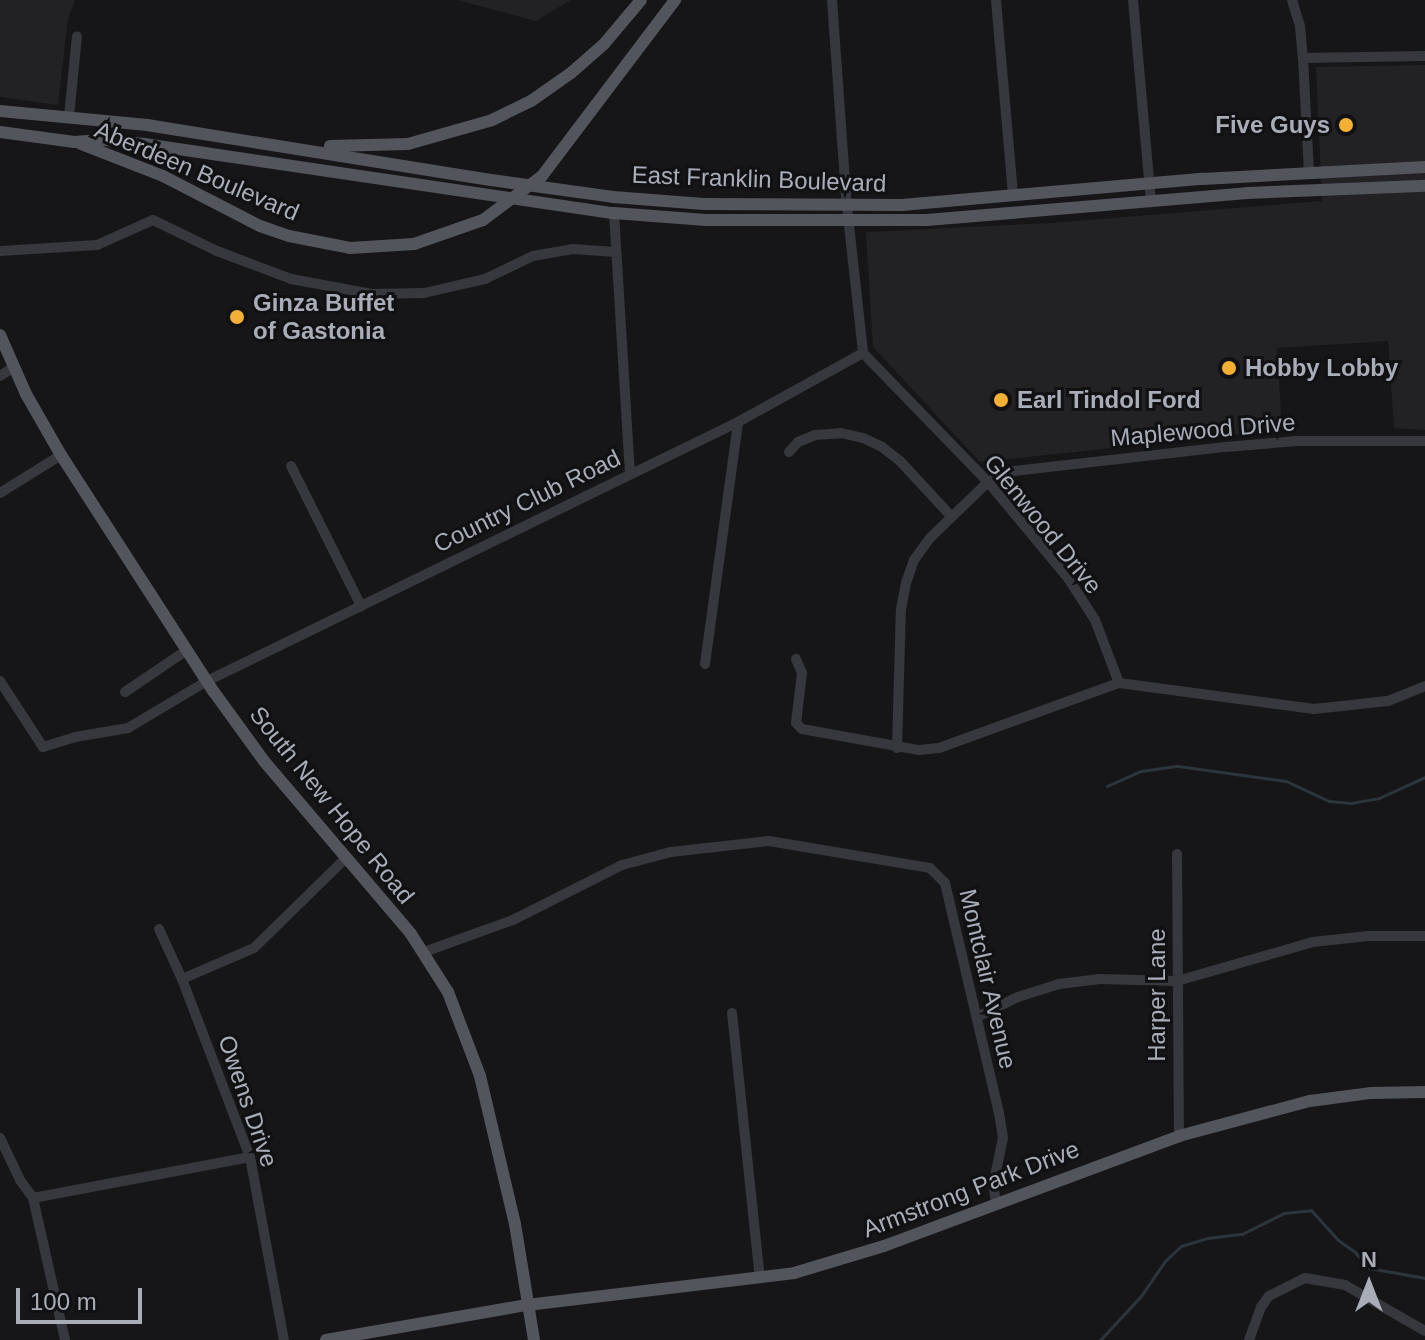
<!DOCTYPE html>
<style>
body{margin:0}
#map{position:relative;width:1425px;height:1340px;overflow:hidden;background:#161618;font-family:Arial,sans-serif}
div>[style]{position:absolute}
.built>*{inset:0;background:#222225}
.stream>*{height:3px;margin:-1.5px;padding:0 1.5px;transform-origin:1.5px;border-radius:1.5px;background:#2c353c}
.minor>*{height:10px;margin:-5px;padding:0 5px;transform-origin:5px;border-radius:5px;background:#37383d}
.major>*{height:12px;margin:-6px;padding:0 6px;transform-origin:6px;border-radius:6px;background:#53555c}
.dots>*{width:22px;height:22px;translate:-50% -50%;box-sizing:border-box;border:4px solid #111113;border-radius:50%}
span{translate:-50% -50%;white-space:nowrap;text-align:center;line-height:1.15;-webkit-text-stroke:6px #111113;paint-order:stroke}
.poi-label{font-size:24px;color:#a8adb8;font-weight:700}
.right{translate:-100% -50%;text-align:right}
.left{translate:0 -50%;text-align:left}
.street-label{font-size:24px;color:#a8adb8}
.north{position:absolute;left:1329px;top:1244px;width:80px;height:80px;-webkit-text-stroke:6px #111113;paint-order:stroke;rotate:0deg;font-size:22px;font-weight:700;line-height:32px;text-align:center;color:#a8adb8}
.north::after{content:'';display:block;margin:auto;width:28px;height:36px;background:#a8adb8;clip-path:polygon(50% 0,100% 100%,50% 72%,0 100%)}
.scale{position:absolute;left:16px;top:1288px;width:126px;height:36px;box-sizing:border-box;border:4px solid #a8adb8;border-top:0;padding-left:10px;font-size:24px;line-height:28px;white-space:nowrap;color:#a8adb8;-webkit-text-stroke:6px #111113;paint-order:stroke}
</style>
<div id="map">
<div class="built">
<div style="clip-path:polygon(0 0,75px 0,68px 19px,58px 105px,0 97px)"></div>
<div style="clip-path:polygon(457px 0,571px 0,536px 21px)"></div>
<div style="clip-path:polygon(1425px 65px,1425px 430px,1394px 428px,1388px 341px,1277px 348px,1282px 430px,980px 462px,873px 347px,866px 232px,1051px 223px,1322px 201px,1316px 67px)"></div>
</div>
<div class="stream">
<div style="left:1107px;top:786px;width:37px;rotate:-24deg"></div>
<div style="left:1141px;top:771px;width:37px;rotate:-8deg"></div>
<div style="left:1178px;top:766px;width:109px;rotate:7.9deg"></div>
<div style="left:1286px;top:781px;width:47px;rotate:24.9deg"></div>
<div style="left:1329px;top:801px;width:22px;rotate:5deg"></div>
<div style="left:1351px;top:803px;width:28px;rotate:-10deg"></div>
<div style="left:1379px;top:798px;width:51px;rotate:-24.5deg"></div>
<div style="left:1100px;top:1340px;width:60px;rotate:-47deg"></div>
<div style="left:1141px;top:1296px;width:42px;rotate:-55.6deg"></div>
<div style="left:1165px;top:1261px;width:22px;rotate:-43deg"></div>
<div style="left:1181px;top:1246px;width:28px;rotate:-17deg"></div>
<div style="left:1208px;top:1238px;width:34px;rotate:-7deg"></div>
<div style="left:1242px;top:1234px;width:47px;rotate:-26.6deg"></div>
<div style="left:1284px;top:1213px;width:27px;rotate:-6deg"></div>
<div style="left:1311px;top:1210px;width:40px;rotate:48deg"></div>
<div style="left:1338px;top:1240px;width:19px;rotate:35deg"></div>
<div style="left:1354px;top:1251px;width:23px;rotate:49deg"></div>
<div style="left:1369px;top:1268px;width:57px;rotate:10.1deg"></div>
</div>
<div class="minor">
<div style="left:832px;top:0;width:208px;rotate:85.9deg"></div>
<div style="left:847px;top:207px;width:147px;rotate:83.7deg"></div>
<div style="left:996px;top:0;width:197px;rotate:85deg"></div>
<div style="left:1133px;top:0;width:203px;rotate:84.9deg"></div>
<div style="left:1292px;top:0;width:27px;rotate:73deg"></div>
<div style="left:1300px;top:26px;width:32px;rotate:85deg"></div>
<div style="left:1303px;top:58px;width:113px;rotate:87deg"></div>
<div style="left:1303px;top:58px;width:122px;rotate:-0.9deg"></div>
<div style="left:69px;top:117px;width:81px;rotate:-84.4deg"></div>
<div style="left:614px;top:213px;width:260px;rotate:86.5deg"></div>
<div style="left:0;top:251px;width:97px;rotate:-3.5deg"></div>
<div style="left:97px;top:245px;width:61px;rotate:-24.1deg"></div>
<div style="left:153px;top:220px;width:71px;rotate:25.8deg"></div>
<div style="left:217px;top:251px;width:79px;rotate:20.7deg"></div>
<div style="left:291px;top:279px;width:82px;rotate:10.5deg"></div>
<div style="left:372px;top:294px;width:52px;rotate:-1.1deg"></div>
<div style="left:424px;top:293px;width:63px;rotate:-12.9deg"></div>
<div style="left:485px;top:279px;width:53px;rotate:-25.6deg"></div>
<div style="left:533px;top:256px;width:40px;rotate:-10deg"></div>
<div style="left:572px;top:249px;width:44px;rotate:3.9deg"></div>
<div style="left:863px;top:353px;width:180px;rotate:45.9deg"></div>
<div style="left:988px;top:482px;width:125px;rotate:50.2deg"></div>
<div style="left:1068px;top:578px;width:50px;rotate:57.3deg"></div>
<div style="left:1095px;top:620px;width:67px;rotate:69.1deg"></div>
<div style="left:1119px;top:683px;width:197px;rotate:7.6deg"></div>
<div style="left:1314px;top:709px;width:74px;rotate:-6.2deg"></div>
<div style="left:1388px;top:701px;width:40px;rotate:-22deg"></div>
<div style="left:0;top:376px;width:17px;rotate:-33deg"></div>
<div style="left:789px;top:452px;width:13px;rotate:-48deg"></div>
<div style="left:798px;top:442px;width:18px;rotate:-22deg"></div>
<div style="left:815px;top:435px;width:26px;rotate:-4deg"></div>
<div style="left:841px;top:433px;width:23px;rotate:13deg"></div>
<div style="left:863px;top:438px;width:21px;rotate:25deg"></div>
<div style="left:882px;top:447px;width:23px;rotate:38deg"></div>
<div style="left:900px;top:461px;width:75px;rotate:47.2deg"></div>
<div style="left:291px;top:466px;width:157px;rotate:63.4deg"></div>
<div style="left:0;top:493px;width:72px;rotate:-31.9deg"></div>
<div style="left:796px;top:659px;width:15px;rotate:67deg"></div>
<div style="left:802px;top:673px;width:50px;rotate:96.8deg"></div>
<div style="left:796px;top:723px;width:8px;rotate:45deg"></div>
<div style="left:802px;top:729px;width:119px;rotate:10.2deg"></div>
<div style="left:919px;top:750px;width:20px;rotate:-6deg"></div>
<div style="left:939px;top:748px;width:191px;rotate:-19.9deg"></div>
<div style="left:705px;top:664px;width:244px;rotate:-82.2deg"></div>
<div style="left:0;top:681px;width:79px;rotate:56.9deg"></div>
<div style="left:43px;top:747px;width:34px;rotate:-17deg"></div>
<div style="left:75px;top:737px;width:54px;rotate:-9.6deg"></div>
<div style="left:128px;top:728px;width:92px;rotate:-30.7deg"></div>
<div style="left:207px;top:681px;width:591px;rotate:-26deg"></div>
<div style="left:738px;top:422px;width:143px;rotate:-28.9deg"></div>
<div style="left:125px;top:692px;width:75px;rotate:-34.1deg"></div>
<div style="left:897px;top:748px;width:139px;rotate:-88.4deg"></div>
<div style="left:901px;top:609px;width:26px;rotate:-79deg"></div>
<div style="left:906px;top:583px;width:24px;rotate:-71deg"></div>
<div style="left:914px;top:560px;width:27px;rotate:-54deg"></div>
<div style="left:930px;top:538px;width:81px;rotate:-44deg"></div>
<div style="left:988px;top:482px;width:20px;rotate:-30deg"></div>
<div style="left:1005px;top:472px;width:222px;rotate:-6.5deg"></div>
<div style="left:1226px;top:447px;width:71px;rotate:-4.8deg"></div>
<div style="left:1297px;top:441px;width:128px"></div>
<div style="left:1177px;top:854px;width:282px;rotate:89.6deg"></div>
<div style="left:159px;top:929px;width:55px;rotate:65.3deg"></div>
<div style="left:182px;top:979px;width:191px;rotate:69.1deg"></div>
<div style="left:250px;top:1157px;width:186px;rotate:79.5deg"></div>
<div style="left:424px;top:952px;width:95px;rotate:-19.8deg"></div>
<div style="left:513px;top:920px;width:122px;rotate:-26.8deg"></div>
<div style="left:622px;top:865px;width:51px;rotate:-14.9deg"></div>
<div style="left:671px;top:852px;width:99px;rotate:-6.4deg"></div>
<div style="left:769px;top:841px;width:163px;rotate:9.5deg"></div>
<div style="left:930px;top:868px;width:21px;rotate:45deg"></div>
<div style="left:945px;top:883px;width:236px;rotate:76.8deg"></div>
<div style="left:999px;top:1113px;width:25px;rotate:81deg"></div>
<div style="left:1003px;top:1138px;width:48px;rotate:102deg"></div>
<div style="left:993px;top:1185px;width:17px;rotate:80deg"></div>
<div style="left:182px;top:979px;width:78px;rotate:-23.3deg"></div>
<div style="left:254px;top:948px;width:129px;rotate:-44.4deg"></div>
<div style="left:732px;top:1013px;width:266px;rotate:84deg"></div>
<div style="left:977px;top:1017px;width:46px;rotate:-26deg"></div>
<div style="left:1018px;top:997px;width:43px;rotate:-17.6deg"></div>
<div style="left:1059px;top:984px;width:39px;rotate:-7deg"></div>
<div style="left:1098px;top:979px;width:79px;rotate:1.5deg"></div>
<div style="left:1177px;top:981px;width:141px;rotate:-16deg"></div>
<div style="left:1313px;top:942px;width:55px;rotate:-6.2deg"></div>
<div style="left:1368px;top:936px;width:57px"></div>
<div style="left:0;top:1138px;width:47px;rotate:64.5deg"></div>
<div style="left:20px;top:1180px;width:22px;rotate:54deg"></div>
<div style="left:33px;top:1198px;width:146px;rotate:77.3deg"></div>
<div style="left:33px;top:1198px;width:221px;rotate:-10.7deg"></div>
<div style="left:1249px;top:1340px;width:35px;rotate:-70deg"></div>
<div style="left:1261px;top:1307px;width:14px;rotate:-54deg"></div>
<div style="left:1269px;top:1296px;width:40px;rotate:-26.6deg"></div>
<div style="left:1305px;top:1278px;width:41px;rotate:9.9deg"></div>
<div style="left:1345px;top:1285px;width:92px;rotate:29.9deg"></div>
</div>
<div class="major">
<div style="left:0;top:111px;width:148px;rotate:5.4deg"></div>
<div style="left:147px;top:125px;width:348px;rotate:9.1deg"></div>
<div style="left:491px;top:180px;width:123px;rotate:7.9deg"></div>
<div style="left:613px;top:197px;width:91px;rotate:4.4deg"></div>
<div style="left:704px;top:204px;width:198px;rotate:0.3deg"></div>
<div style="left:902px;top:205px;width:301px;rotate:-5deg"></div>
<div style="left:1202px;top:179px;width:223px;rotate:-3.1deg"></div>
<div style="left:0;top:132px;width:75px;rotate:7.7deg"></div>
<div style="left:74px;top:142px;width:32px;rotate:-4deg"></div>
<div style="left:106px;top:140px;width:38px;rotate:6deg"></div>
<div style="left:144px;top:144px;width:475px;rotate:8.4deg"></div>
<div style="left:614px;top:213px;width:92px;rotate:4.4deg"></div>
<div style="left:706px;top:220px;width:221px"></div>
<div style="left:927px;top:220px;width:321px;rotate:-4.8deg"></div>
<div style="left:1247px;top:193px;width:178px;rotate:-2.3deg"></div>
<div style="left:81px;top:144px;width:88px;rotate:21.3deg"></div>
<div style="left:163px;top:176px;width:109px;rotate:27.3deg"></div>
<div style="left:260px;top:226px;width:31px;rotate:19deg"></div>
<div style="left:289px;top:236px;width:62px;rotate:11.1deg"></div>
<div style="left:350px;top:248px;width:64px;rotate:-3.6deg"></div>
<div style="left:414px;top:244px;width:73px;rotate:-19.2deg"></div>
<div style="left:483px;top:220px;width:74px;rotate:-36.7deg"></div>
<div style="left:542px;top:176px;width:221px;rotate:-52.9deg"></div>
<div style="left:330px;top:146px;width:78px;rotate:-1.5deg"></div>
<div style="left:408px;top:144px;width:87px;rotate:-15.9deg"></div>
<div style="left:492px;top:120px;width:43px;rotate:-26deg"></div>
<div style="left:531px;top:101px;width:49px;rotate:-35deg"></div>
<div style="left:571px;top:73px;width:44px;rotate:-41.3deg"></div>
<div style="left:604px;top:44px;width:57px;rotate:-49.9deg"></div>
<div style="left:0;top:335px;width:64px;rotate:66.2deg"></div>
<div style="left:26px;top:394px;width:70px;rotate:60.2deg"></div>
<div style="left:61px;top:455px;width:282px;rotate:57.2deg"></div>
<div style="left:214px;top:692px;width:85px;rotate:54.1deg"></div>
<div style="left:264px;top:761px;width:227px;rotate:49.6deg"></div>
<div style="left:411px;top:934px;width:69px;rotate:57.5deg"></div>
<div style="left:448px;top:992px;width:90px;rotate:69.1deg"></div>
<div style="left:480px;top:1076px;width:152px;rotate:76.7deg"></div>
<div style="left:515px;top:1224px;width:118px;rotate:80.7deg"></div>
<div style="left:326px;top:1340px;width:204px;rotate:-9.9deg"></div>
<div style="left:527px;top:1305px;width:269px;rotate:-6.8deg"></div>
<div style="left:794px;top:1273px;width:94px;rotate:-16.7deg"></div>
<div style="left:884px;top:1246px;width:315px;rotate:-20.4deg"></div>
<div style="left:1179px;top:1136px;width:136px;rotate:-15deg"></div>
<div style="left:1310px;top:1101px;width:62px;rotate:-7.5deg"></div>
<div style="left:1371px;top:1093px;width:54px;rotate:-1.1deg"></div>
</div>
<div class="dots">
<div style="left:1346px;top:125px;background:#f2b134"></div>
<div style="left:237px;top:317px;background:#f2b134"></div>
<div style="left:1229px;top:368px;background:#f2b134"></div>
<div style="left:1001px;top:400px;background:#f2b134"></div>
</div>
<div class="poi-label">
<span class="right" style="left:1330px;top:125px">Five Guys</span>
<span class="left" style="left:253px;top:317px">Ginza Buffet<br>of Gastonia</span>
<span class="left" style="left:1245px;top:368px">Hobby Lobby</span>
<span class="left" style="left:1017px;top:400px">Earl Tindol Ford</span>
</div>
<div class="street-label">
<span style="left:197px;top:171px;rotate:23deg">Aberdeen Boulevard</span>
<span style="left:759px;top:179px;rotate:2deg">East Franklin Boulevard</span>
<span style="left:1203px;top:430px;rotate:-5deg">Maplewood Drive</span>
<span style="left:527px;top:501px;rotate:-26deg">Country Club Road</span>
<span style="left:1043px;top:524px;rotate:51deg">Glenwood Drive</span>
<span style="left:332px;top:805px;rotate:51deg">South New Hope Road</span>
<span style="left:988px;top:979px;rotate:77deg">Montclair Avenue</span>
<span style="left:1157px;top:995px;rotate:-90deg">Harper Lane</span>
<span style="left:248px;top:1101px;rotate:71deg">Owens Drive</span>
<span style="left:971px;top:1189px;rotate:-21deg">Armstrong Park Drive</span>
</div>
<div class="north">N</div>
<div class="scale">100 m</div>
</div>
